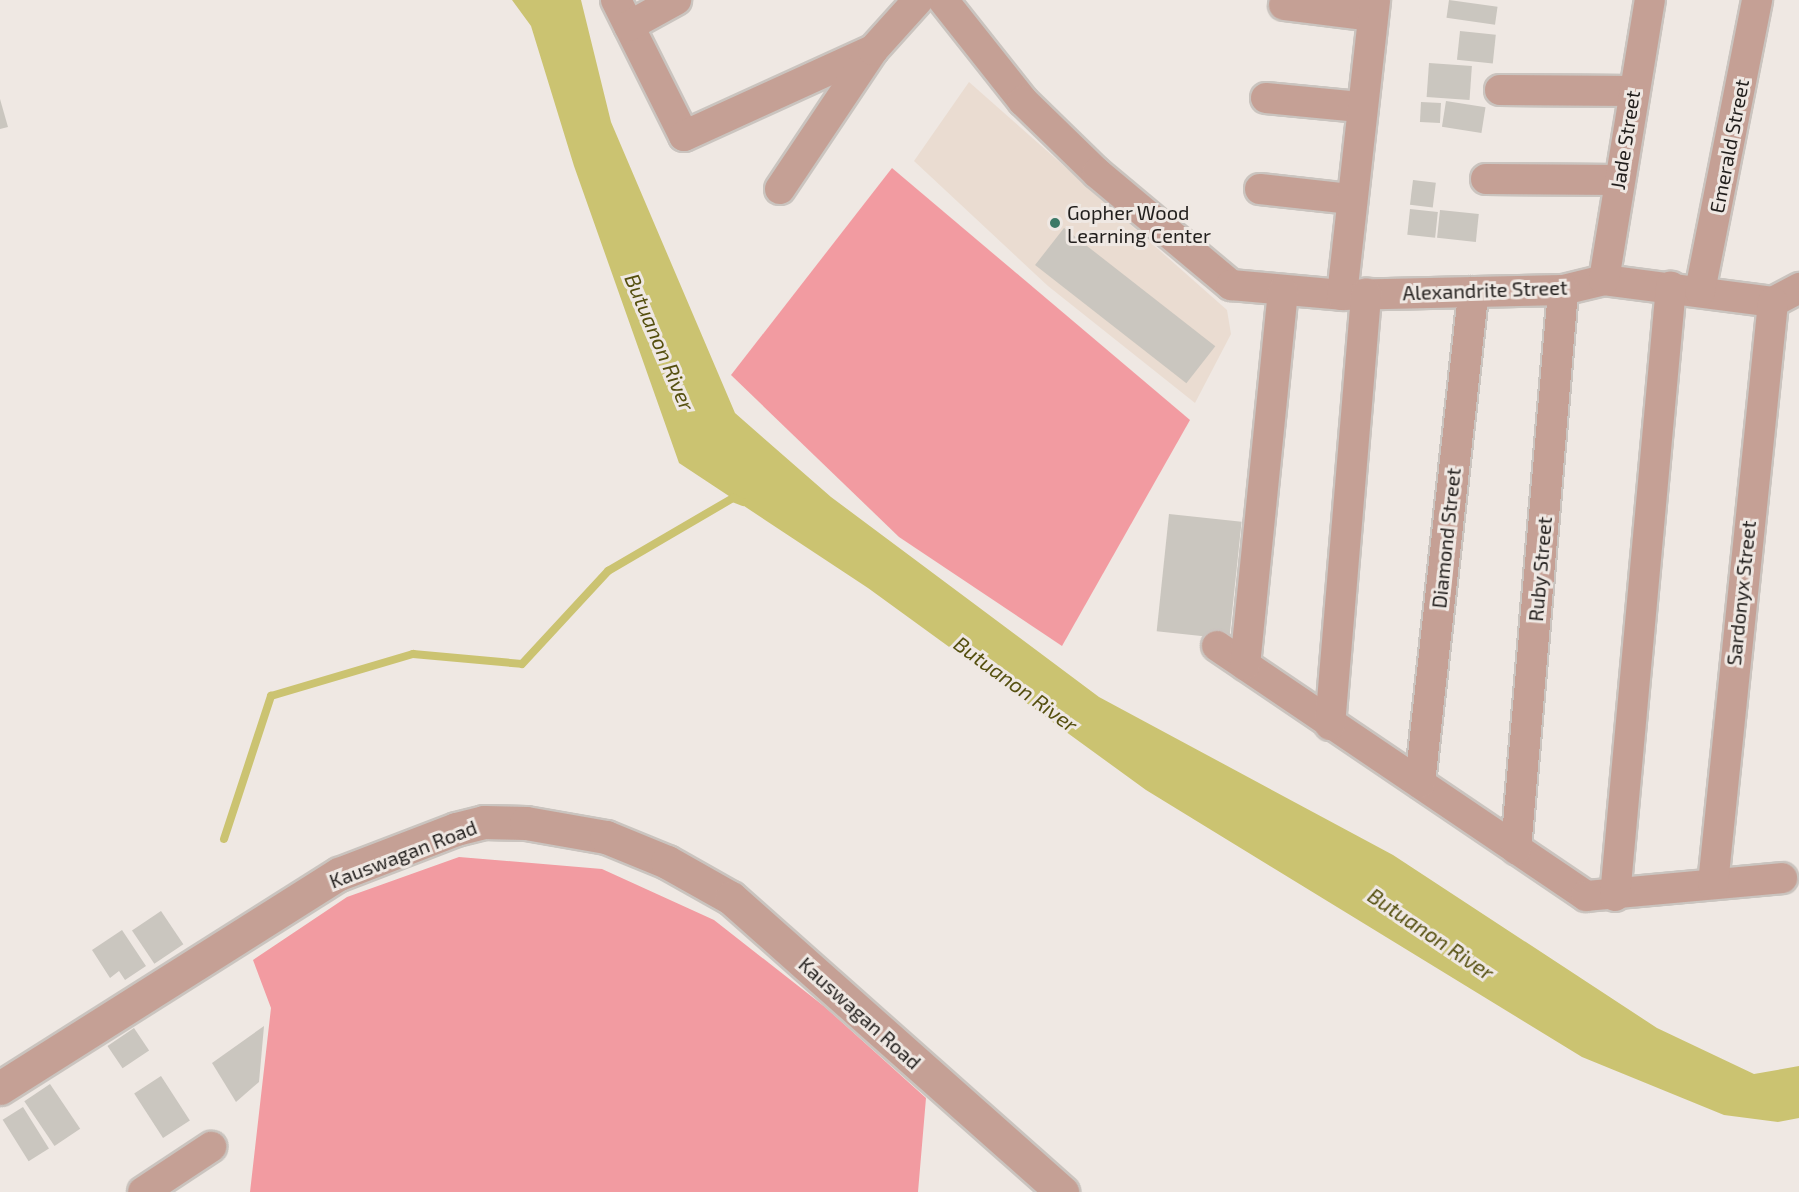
<!DOCTYPE html>
<style>
body{margin:0}
#map{position:relative;width:1799px;height:1192px;overflow:hidden;background:#efe8e3;font-family:"Exo 2",sans-serif}
div>[style]{position:absolute}
.built>*{inset:0;background:#eadcd1}
.forest>*{inset:0;background:#f29ba1}
.water>*{inset:0;background:#cbc371}
.stream>*{height:8px;margin:-4px;padding:0 4px;transform-origin:4px;border-radius:4px;background:#cbc371}
.building>*{inset:0;background:#cac6bf;transform-origin:0 0}
.roads{filter:drop-shadow(2px 0 #cac4bf) drop-shadow(-2px 0 #cac4bf) drop-shadow(0 2px #cac4bf) drop-shadow(0 -2px #cac4bf)}
.minor>*{height:30px;margin:-15px;padding:0 15px;transform-origin:15px;border-radius:15px;background:#c5a095}
.tertiary>*{height:33px;margin:-16.5px;padding:0 16.5px;transform-origin:16.5px;border-radius:16.5px;background:#c5a095}
.dots>*{width:16px;height:16px;translate:-50% -50%;box-sizing:border-box;border:3px solid #efe8e3;border-radius:50%}
span{translate:-50% -50%;white-space:nowrap;text-align:center;line-height:1.15;-webkit-text-stroke:6px #efe8e3;paint-order:stroke}
.street-label{font-size:20px;color:#211e1c}
.poi-label{font-size:20px;color:#211e1c}
.left{translate:0 -50%;text-align:left}
.water-label{font-size:21px;color:#554f0f;font-style:italic}
</style>
<div id="map">
<div class="built">
<div style="clip-path:polygon(969px 82px,1227px 310px,1231px 334px,1195px 403px,1048px 286px,914px 161px)"></div>
</div>
<div class="forest">
<div style="clip-path:polygon(892px 168px,1190px 420px,1062px 646px,899px 537px,731px 375px)"></div>
<div style="clip-path:polygon(459px 857px,602px 869px,714px 920px,825px 1007px,926px 1098px,918px 1192px,250px 1192px,271px 1008px,253px 960px,347px 897px)"></div>
</div>
<div class="water">
<div style="clip-path:polygon(512px 0,581px 0,611px 122px,735px 413px,831px 497px,1099px 697px,1393px 855px,1657px 1028px,1754px 1074px,1799px 1066px,1799px 1118px,1778px 1122px,1724px 1115px,1582px 1057px,1146px 790px,868px 588px,679px 463px,574px 166px,531px 26px)"></div>
</div>
<div class="stream">
<div style="left:224px;top:839px;width:151px;rotate:-71.8deg"></div>
<div style="left:271px;top:696px;width:148px;rotate:-16.5deg"></div>
<div style="left:413px;top:654px;width:109px;rotate:5.2deg"></div>
<div style="left:522px;top:664px;width:127px;rotate:-47.2deg"></div>
<div style="left:608px;top:571px;width:145px;rotate:-30.3deg"></div>
<div style="left:733px;top:498px;width:11px;rotate:22deg"></div>
</div>
<div class="building">
<div style="left:1449px;top:0;width:49px;height:18px;rotate:8deg"></div>
<div style="left:1460px;top:31px;width:36px;height:29px;rotate:6deg"></div>
<div style="left:1429px;top:63px;width:43px;height:34px;rotate:4deg"></div>
<div style="clip-path:polygon(0 99px,8px 127px,0 129px)"></div>
<div style="left:1446px;top:101px;width:40px;height:26px;rotate:9deg"></div>
<div style="left:1421px;top:102px;width:20px;height:20px;rotate:3deg"></div>
<div style="left:1413px;top:180px;width:23px;height:25px;rotate:7deg"></div>
<div style="left:1410px;top:209px;width:28px;height:26px;rotate:6deg"></div>
<div style="left:1440px;top:210px;width:39px;height:28px;rotate:6deg"></div>
<div style="left:1064px;top:228px;width:192px;height:47px;rotate:38deg"></div>
<div style="left:1169px;top:514px;width:73px;height:118px;rotate:6deg"></div>
<div style="left:161px;top:911px;width:40px;height:35px;rotate:56deg"></div>
<div style="clip-path:polygon(122px 930px,146px 966px,125px 980px,119px 971px,110px 978px,92px 950px)"></div>
<div style="clip-path:polygon(264px 1026px,259px 1082px,236px 1102px,212px 1063px)"></div>
<div style="left:134px;top:1028px;width:27px;height:32px;rotate:56deg"></div>
<div style="left:161px;top:1076px;width:53px;height:32px;rotate:57deg"></div>
<div style="left:50px;top:1084px;width:54px;height:31px;rotate:56deg"></div>
<div style="left:23px;top:1107px;width:49px;height:24px;rotate:58deg"></div>
</div>
<div class="roads">
<div class="minor">
<div style="left:616px;top:0;width:152px;rotate:63.4deg"></div>
<div style="left:684px;top:136px;width:208px;rotate:-24.5deg"></div>
<div style="left:943px;top:0;width:129px;rotate:51.6deg"></div>
<div style="left:1023px;top:101px;width:103px;rotate:44.2deg"></div>
<div style="left:1097px;top:173px;width:175px;rotate:39.9deg"></div>
<div style="left:1231px;top:285px;width:111px;rotate:5.1deg"></div>
<div style="left:1342px;top:295px;width:221px;rotate:-1.3deg"></div>
<div style="left:1563px;top:290px;width:42px;rotate:-13.7deg"></div>
<div style="left:1604px;top:280px;width:170px;rotate:7.4deg"></div>
<div style="left:1773px;top:302px;width:30px;rotate:-28deg"></div>
<div style="left:1284px;top:5px;width:89px;rotate:7.1deg"></div>
<div style="left:629px;top:26px;width:54px;rotate:-29deg"></div>
<div style="left:1500px;top:90px;width:133px;rotate:0.4deg"></div>
<div style="left:1266px;top:98px;width:94px;rotate:5.5deg"></div>
<div style="left:1486px;top:179px;width:132px;rotate:0.4deg"></div>
<div style="left:780px;top:189px;width:167px;rotate:-56.2deg"></div>
<div style="left:873px;top:50px;width:67px;rotate:-48deg"></div>
<div style="left:1260px;top:189px;width:92px;rotate:6.3deg"></div>
<div style="left:1604px;top:280px;width:284px;rotate:-80.7deg"></div>
<div style="left:1700px;top:291px;width:297px;rotate:-78.9deg"></div>
<div style="left:1342px;top:295px;width:297px;rotate:-83.6deg"></div>
<div style="left:1217px;top:646px;width:446px;rotate:34.1deg"></div>
<div style="left:1586px;top:896px;width:197px;rotate:-5.2deg"></div>
<div style="left:1245px;top:665px;width:375px;rotate:-84.2deg"></div>
<div style="left:1330px;top:725px;width:433px;rotate:-85.2deg"></div>
<div style="left:1420px;top:783px;width:494px;rotate:-83.8deg"></div>
<div style="left:1516px;top:849px;width:561px;rotate:-85.19deg"></div>
<div style="left:1713px;top:884px;width:585px;rotate:-84.11deg"></div>
<div style="left:1615px;top:896px;width:612px;rotate:-84.75deg"></div>
<div style="left:143px;top:1192px;width:82px;rotate:-33.5deg"></div>
</div>
<div class="tertiary">
<div style="left:0;top:1088px;width:401px;rotate:-32.3deg"></div>
<div style="left:339px;top:874px;width:125px;rotate:-21deg"></div>
<div style="left:456px;top:829px;width:29px;rotate:-14deg"></div>
<div style="left:484px;top:822px;width:42px;rotate:1.4deg"></div>
<div style="left:526px;top:823px;width:81px;rotate:9.9deg"></div>
<div style="left:606px;top:837px;width:66px;rotate:22.3deg"></div>
<div style="left:667px;top:862px;width:73px;rotate:29.4deg"></div>
<div style="left:731px;top:898px;width:443px;rotate:41.6deg"></div>
</div>
</div>
<div class="dots">
<div style="left:1055px;top:223px;background:#3c7966"></div>
</div>
<div class="street-label">
<span style="left:1625px;top:140px;rotate:-81deg">Jade Street</span>
<span style="left:1729px;top:146px;rotate:-79deg">Emerald Street</span>
<span style="left:1485px;top:290px;rotate:-2deg">Alexandrite Street</span>
<span style="left:1446px;top:538px;rotate:-84deg">Diamond Street</span>
<span style="left:1540px;top:569px;rotate:-85deg">Ruby Street</span>
<span style="left:1741px;top:593px;rotate:-84deg">Sardonyx Street</span>
<span style="left:403px;top:854px;rotate:-21deg">Kauswagan Road</span>
<span style="left:860px;top:1013px;rotate:42deg">Kauswagan Road</span>
</div>
<div class="poi-label">
<span class="left" style="left:1067px;top:224px">Gopher Wood<br>Learning Center</span>
</div>
<div class="water-label">
<span style="left:660px;top:342px;rotate:67deg">Butuanon River</span>
<span style="left:1016px;top:684px;rotate:36deg">Butuanon River</span>
<span style="left:1431px;top:934px;rotate:34deg">Butuanon River</span>
</div>
</div>
